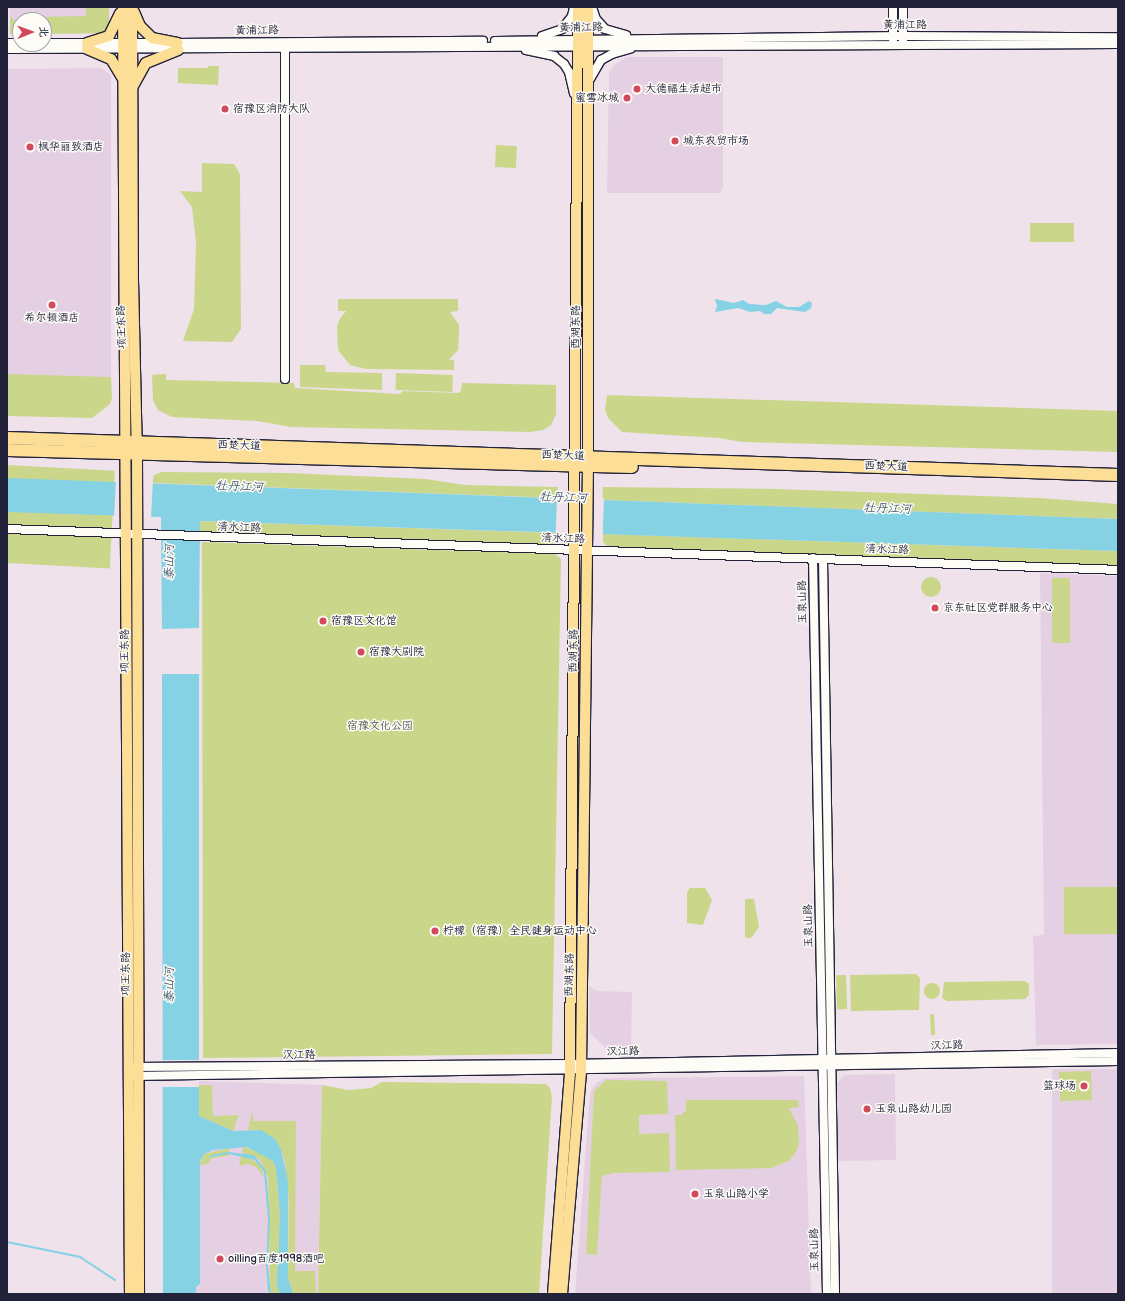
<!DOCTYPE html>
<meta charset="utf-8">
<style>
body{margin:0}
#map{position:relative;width:1125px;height:1301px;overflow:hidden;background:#efe2eb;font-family:"Balsamiq Sans","LXGW WenKai TC",sans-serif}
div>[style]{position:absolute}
.built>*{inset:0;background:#e5d0e3;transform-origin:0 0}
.green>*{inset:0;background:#cad78a;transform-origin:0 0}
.round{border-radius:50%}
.water>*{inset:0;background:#85d2e4}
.pier>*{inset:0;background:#efe2eb;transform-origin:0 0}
.stream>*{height:2px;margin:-1px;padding:0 1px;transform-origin:1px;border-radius:1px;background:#85d2e4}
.roads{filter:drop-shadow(1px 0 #22223b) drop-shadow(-1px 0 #22223b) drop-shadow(0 1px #22223b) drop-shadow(0 -1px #22223b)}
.minor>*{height:8px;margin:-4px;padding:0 4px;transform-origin:4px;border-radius:4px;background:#fdfcf7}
.major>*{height:10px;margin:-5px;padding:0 5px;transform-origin:5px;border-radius:5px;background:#fdde96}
.highway>*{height:12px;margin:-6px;padding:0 6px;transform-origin:6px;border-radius:6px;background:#fdde96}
.dots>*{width:11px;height:11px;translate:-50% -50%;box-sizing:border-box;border:2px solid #fdfcf7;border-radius:50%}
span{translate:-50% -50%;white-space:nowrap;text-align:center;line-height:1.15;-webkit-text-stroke:3px #fdfcf7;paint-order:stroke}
.street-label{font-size:11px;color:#22223b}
.poi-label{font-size:11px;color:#22223b}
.left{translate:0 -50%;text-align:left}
.right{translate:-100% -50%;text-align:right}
.park-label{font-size:11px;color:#545853}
.water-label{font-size:12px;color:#40576e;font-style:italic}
.frame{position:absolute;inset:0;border:8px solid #22223b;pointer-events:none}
.north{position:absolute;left:12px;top:12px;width:40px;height:40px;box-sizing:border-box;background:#fdfcf7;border:1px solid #a5a5ac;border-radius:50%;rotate:89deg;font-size:11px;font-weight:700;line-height:16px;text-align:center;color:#22223b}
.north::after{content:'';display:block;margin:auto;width:14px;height:18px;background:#d1495b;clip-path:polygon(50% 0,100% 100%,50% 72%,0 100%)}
</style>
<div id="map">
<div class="built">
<div style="clip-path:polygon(10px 7px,109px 7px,109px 33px,44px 34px,44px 20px,20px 20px,20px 34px,10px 34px)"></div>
<div style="clip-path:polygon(627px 57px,723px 57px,723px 188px,720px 193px,607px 193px,609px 73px,614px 65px)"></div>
<div style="clip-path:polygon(101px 68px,111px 75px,111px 377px,10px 376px,7px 374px,7px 69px)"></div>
<div style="clip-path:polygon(1040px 573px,1118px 576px,1118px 1044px,1036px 1045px,1033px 936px,1044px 935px)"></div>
<div style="clip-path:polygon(589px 986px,597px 991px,632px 992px,631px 1054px,611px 1053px,590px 1033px)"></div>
<div style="left:1118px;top:1069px;width:225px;height:66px;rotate:90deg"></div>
<div style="clip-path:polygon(895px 1074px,896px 1160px,838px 1161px,837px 1083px,844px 1075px)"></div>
<div style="clip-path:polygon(804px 1076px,811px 1294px,575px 1294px,590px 1093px,596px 1083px,605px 1078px)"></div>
<div style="clip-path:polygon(199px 1081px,322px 1085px,318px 1294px,196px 1294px,196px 1287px,200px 1284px)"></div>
</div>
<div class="green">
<div style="clip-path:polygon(86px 7px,109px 7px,109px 33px,44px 34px,44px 20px,37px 20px,37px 17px,83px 16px,86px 15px)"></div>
<div style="clip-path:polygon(10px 15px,13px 20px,20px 22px,20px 34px,10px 34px)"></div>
<div style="clip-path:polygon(208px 66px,219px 66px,218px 85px,178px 83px,178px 68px,208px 68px,208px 73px)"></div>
<div style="left:496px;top:145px;width:21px;height:22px;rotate:3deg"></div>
<div style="clip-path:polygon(202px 163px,234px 164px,240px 174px,241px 329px,232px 342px,183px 341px,194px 309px,196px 242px,192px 207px,180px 191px,202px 192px)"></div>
<div style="left:1074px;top:223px;width:19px;height:44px;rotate:90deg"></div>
<div style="clip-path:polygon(338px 299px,458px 299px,458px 311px,450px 312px,459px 325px,459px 333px,458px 350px,449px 360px,454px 360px,454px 370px,366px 369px,350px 365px,338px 350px,337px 327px,339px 320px,346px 311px,338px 311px)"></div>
<div style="clip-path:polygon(300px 365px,325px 365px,326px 372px,382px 373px,382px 390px,300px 387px)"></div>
<div style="left:396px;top:373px;width:57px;height:17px;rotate:2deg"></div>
<div style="clip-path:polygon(7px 374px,111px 377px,112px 398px,110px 404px,92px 418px,7px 416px)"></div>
<div style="clip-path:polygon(166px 374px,166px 380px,294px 383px,295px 388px,400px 394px,403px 391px,458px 393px,461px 391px,462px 383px,556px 385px,556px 414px,551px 425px,543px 430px,530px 432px,291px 427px,257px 421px,172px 417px,158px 410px,153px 400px,152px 375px)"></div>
<div style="clip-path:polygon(607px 395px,1118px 411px,1118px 452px,742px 442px,719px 438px,622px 432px,608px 418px,605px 410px)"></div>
<div style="left:7px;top:465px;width:108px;height:98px;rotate:3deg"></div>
<div style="clip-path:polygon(162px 472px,289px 473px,426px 479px,465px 485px,558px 487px,557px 498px,152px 483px,154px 475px)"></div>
<div style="clip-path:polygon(603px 487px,776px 489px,1040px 498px,1118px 504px,1118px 519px,602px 500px)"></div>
<div style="clip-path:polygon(200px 521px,557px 533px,557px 540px,549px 547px,200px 535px)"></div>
<div style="clip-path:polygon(603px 534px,1118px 551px,1118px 568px,610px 549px,603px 542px)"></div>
<div style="clip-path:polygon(202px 542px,555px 554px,561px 559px,552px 1054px,203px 1058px)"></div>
<div class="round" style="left:921px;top:577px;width:20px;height:20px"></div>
<div style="left:1052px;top:578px;width:18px;height:65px"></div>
<div style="left:1118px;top:887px;width:47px;height:54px;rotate:90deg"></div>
<div style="clip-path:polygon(690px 888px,705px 888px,712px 900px,703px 925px,687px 923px,687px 892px)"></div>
<div style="clip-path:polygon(745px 899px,754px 899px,759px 927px,751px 938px,746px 938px,745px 935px)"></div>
<div style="clip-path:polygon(916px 974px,920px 978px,919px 1010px,851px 1011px,850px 975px)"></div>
<div style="left:846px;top:975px;width:34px;height:10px;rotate:88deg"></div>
<div style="clip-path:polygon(1025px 981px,1029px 984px,1029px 995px,1025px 999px,947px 1001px,942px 998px,944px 982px)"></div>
<div class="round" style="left:924px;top:983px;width:16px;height:16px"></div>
<div style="left:934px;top:1014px;width:21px;height:4px;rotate:87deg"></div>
<div style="left:1091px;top:1071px;width:29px;height:32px;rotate:88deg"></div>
<div style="clip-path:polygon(606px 1080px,667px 1081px,668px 1114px,639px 1115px,639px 1134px,669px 1133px,670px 1172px,614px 1173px,602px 1176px,597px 1255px,586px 1254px,594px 1091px)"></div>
<div style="clip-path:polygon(382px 1082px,546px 1084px,550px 1088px,552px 1097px,539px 1294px,318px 1294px,322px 1085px,348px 1090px,371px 1088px)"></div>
<div style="clip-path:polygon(199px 1085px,212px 1085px,213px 1116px,239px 1115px,233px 1131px,199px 1116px)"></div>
<div style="clip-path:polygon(686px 1100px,798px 1100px,799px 1107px,789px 1108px,798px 1125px,799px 1144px,796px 1152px,790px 1160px,772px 1168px,676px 1170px,675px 1115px,681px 1115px,686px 1110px)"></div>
<div style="clip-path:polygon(251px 1115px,253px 1115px,253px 1121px,296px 1121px,295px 1271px,315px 1271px,316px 1294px,293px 1294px,288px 1278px,289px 1201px,285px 1162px,281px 1149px,261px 1130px,248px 1130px)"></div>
<div style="clip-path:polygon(243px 1147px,262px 1153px,273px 1161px,276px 1168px,280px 1215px,277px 1285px,280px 1294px,271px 1294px,270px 1289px,268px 1178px,260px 1160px,242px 1152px)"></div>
<div style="clip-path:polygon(230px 1148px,228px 1156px,212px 1158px,208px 1164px,199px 1165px,204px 1154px)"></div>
<div style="clip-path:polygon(241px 1157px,247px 1157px,259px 1164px,265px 1178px,256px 1167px,248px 1164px,239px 1166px)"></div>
</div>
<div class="water">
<div style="clip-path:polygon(715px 299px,734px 303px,743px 300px,749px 304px,766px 305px,776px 301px,787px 307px,799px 307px,809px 301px,812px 303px,811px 308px,805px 312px,777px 308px,771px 314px,764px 314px,760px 311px,750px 312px,738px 308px,715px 312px,717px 306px)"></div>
<div style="clip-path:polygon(7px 478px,1118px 519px,1118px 551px,200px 521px,199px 628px,162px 629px,161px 517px,7px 512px)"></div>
<div style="clip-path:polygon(162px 674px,199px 674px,199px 1116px,233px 1131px,261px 1130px,275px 1139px,281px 1149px,288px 1181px,288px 1278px,293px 1294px,280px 1294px,277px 1285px,280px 1215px,276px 1168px,273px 1161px,247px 1147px,213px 1150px,204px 1154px,200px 1161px,200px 1284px,196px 1287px,196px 1294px,163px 1294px)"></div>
<div style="clip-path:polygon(228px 1152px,254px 1155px,266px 1171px,270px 1218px,268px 1266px,271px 1294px,268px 1291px,266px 1266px,268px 1220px,264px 1172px,255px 1160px,229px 1154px,210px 1157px,203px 1165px,211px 1155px)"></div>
</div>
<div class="pier">
<div style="left:116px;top:479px;width:37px;height:38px;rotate:3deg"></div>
<div style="left:557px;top:496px;width:47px;height:39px;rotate:2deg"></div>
<div style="left:160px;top:1060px;width:39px;height:27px"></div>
</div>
<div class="stream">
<div style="left:7px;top:1181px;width:6px;rotate:90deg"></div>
<div style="left:7px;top:1242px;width:75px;rotate:11.6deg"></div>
<div style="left:80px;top:1257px;width:42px;rotate:33.3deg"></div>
</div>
<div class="roads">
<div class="minor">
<div style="left:592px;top:7px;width:13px;rotate:72deg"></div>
<div style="left:596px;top:19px;width:13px;rotate:48deg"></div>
<div style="left:605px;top:29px;width:22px;rotate:16deg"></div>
<div style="left:893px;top:7px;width:33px;rotate:90deg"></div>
<div style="left:903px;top:7px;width:34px;rotate:90deg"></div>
<div style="left:542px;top:36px;width:21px;rotate:-19deg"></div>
<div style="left:562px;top:29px;width:16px;rotate:-52deg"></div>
<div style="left:572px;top:16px;width:9px;rotate:-77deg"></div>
<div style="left:495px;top:41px;width:408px;rotate:-0.7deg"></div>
<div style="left:903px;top:36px;width:215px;rotate:0.3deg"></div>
<div style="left:7px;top:43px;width:13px"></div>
<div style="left:44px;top:43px;width:117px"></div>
<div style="left:173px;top:43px;width:310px;rotate:-0.4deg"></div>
<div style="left:285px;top:44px;width:335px;rotate:90deg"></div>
<div style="left:7px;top:49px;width:1111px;rotate:-0.26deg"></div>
<div style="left:526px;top:50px;width:29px;rotate:12deg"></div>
<div style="left:554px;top:56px;width:13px;rotate:39deg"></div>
<div style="left:564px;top:64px;width:9px;rotate:58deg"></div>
<div style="left:569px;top:72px;width:22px;rotate:77deg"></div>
<div style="left:590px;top:79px;width:22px;rotate:-60deg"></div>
<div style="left:601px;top:60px;width:13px;rotate:-29deg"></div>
<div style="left:612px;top:54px;width:19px;rotate:-16deg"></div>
<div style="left:7px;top:529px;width:1112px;rotate:2.11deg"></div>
<div style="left:813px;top:558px;width:736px;rotate:88.91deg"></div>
<div style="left:823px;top:559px;width:735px;rotate:89.06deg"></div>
<div style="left:133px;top:1067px;width:437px;rotate:-0.4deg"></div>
<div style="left:570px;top:1064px;width:548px;rotate:-1.15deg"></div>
<div style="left:133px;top:1076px;width:985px;rotate:-0.87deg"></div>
</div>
<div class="major">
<div style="left:123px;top:7px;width:1287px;rotate:89.69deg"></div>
<div style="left:132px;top:7px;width:273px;rotate:89.8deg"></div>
<div style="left:133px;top:280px;width:173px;rotate:88.7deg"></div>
<div style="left:137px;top:453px;width:841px;rotate:89.86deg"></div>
<div style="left:134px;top:12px;width:15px;rotate:67deg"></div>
<div style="left:140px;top:26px;width:17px;rotate:45deg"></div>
<div style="left:152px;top:38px;width:26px;rotate:11deg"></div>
<div style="left:87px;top:43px;width:23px;rotate:-18deg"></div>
<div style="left:109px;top:36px;width:25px;rotate:-64deg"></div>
<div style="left:87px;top:49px;width:26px;rotate:23deg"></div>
<div style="left:111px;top:59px;width:21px;rotate:59deg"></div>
<div style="left:133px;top:86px;width:26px;rotate:-61deg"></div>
<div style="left:146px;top:63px;width:35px;rotate:-22deg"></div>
<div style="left:553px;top:1294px;width:224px;rotate:-85.6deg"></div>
<div style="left:570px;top:1071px;width:1064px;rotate:-89.57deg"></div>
<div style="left:562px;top:1294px;width:224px;rotate:-85.1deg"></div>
<div style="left:581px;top:1071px;width:606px;rotate:-89.34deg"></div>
<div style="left:588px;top:465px;width:458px;rotate:-90deg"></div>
</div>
<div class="highway">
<div style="left:7px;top:438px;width:1112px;rotate:1.91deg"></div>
<div style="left:7px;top:450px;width:625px;rotate:1.56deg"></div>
</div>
</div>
<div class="dots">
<div style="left:637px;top:89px;background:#d1495b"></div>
<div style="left:627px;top:98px;background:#d1495b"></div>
<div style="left:225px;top:109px;background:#d1495b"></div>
<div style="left:675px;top:141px;background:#d1495b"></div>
<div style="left:30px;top:147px;background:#d1495b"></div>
<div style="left:52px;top:305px;background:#d1495b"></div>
<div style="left:935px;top:608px;background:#d1495b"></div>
<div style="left:323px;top:621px;background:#d1495b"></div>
<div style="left:361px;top:652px;background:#d1495b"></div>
<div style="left:435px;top:931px;background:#d1495b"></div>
<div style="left:1084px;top:1086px;background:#d1495b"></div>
<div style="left:867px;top:1109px;background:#d1495b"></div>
<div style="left:695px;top:1194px;background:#d1495b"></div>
<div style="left:220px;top:1259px;background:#d1495b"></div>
</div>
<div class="street-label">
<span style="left:905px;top:25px">黄浦江路</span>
<span style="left:581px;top:28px;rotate:-1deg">黄浦江路</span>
<span style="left:257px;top:31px;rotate:-1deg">黄浦江路</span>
<span style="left:122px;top:327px;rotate:-92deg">项王东路</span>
<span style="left:576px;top:327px;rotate:-90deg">西湖东路</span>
<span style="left:239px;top:446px;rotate:2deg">西楚大道</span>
<span style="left:563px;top:456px;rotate:2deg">西楚大道</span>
<span style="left:886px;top:467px;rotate:2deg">西楚大道</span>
<span style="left:239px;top:528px;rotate:2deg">清水江路</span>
<span style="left:563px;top:539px;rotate:2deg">清水江路</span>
<span style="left:887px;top:550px;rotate:2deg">清水江路</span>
<span style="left:803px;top:602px;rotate:-91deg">玉泉山路</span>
<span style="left:125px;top:651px;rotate:-90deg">项王东路</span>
<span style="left:574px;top:651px;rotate:-89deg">西湖东路</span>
<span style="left:809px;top:926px;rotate:-91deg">玉泉山路</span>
<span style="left:126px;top:974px;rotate:-90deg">项王东路</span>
<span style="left:570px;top:975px;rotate:-89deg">西湖东路</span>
<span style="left:947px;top:1046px;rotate:-2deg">汉江路</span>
<span style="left:623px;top:1052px;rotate:-1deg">汉江路</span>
<span style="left:299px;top:1055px">汉江路</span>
<span style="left:815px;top:1250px;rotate:-91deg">玉泉山路</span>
</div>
<div class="poi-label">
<span class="left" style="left:645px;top:89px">大德福生活超市</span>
<span class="right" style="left:619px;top:98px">蜜雪冰城</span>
<span class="left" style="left:233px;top:109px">宿豫区消防大队</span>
<span class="left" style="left:683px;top:141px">城东农贸市场</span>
<span class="left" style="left:38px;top:147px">枫华丽致酒店</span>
<span style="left:52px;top:318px">希尔顿酒店</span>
<span class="left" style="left:943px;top:608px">京东社区党群服务中心</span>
<span class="left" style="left:331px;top:621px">宿豫区文化馆</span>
<span class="left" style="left:369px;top:652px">宿豫大剧院</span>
<span class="left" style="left:443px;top:931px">柠檬（宿豫）全民健身运动中心</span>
<span class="right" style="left:1076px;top:1086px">篮球场</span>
<span class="left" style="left:875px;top:1109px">玉泉山路幼儿园</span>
<span class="left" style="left:703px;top:1194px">玉泉山路小学</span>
<span class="left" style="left:228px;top:1259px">oilling百度1998酒吧</span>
</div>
<div class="park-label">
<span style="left:380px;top:726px">宿豫文化公园</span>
</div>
<div class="water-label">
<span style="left:239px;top:487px;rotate:2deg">牡丹江河</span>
<span style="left:563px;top:498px;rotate:2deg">牡丹江河</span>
<span style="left:887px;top:509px;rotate:2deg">牡丹江河</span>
<span style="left:170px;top:562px;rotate:-90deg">泰山河</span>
<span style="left:170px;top:985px;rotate:-90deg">泰山河</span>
</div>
<div class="frame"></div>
<div class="north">北</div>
</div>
